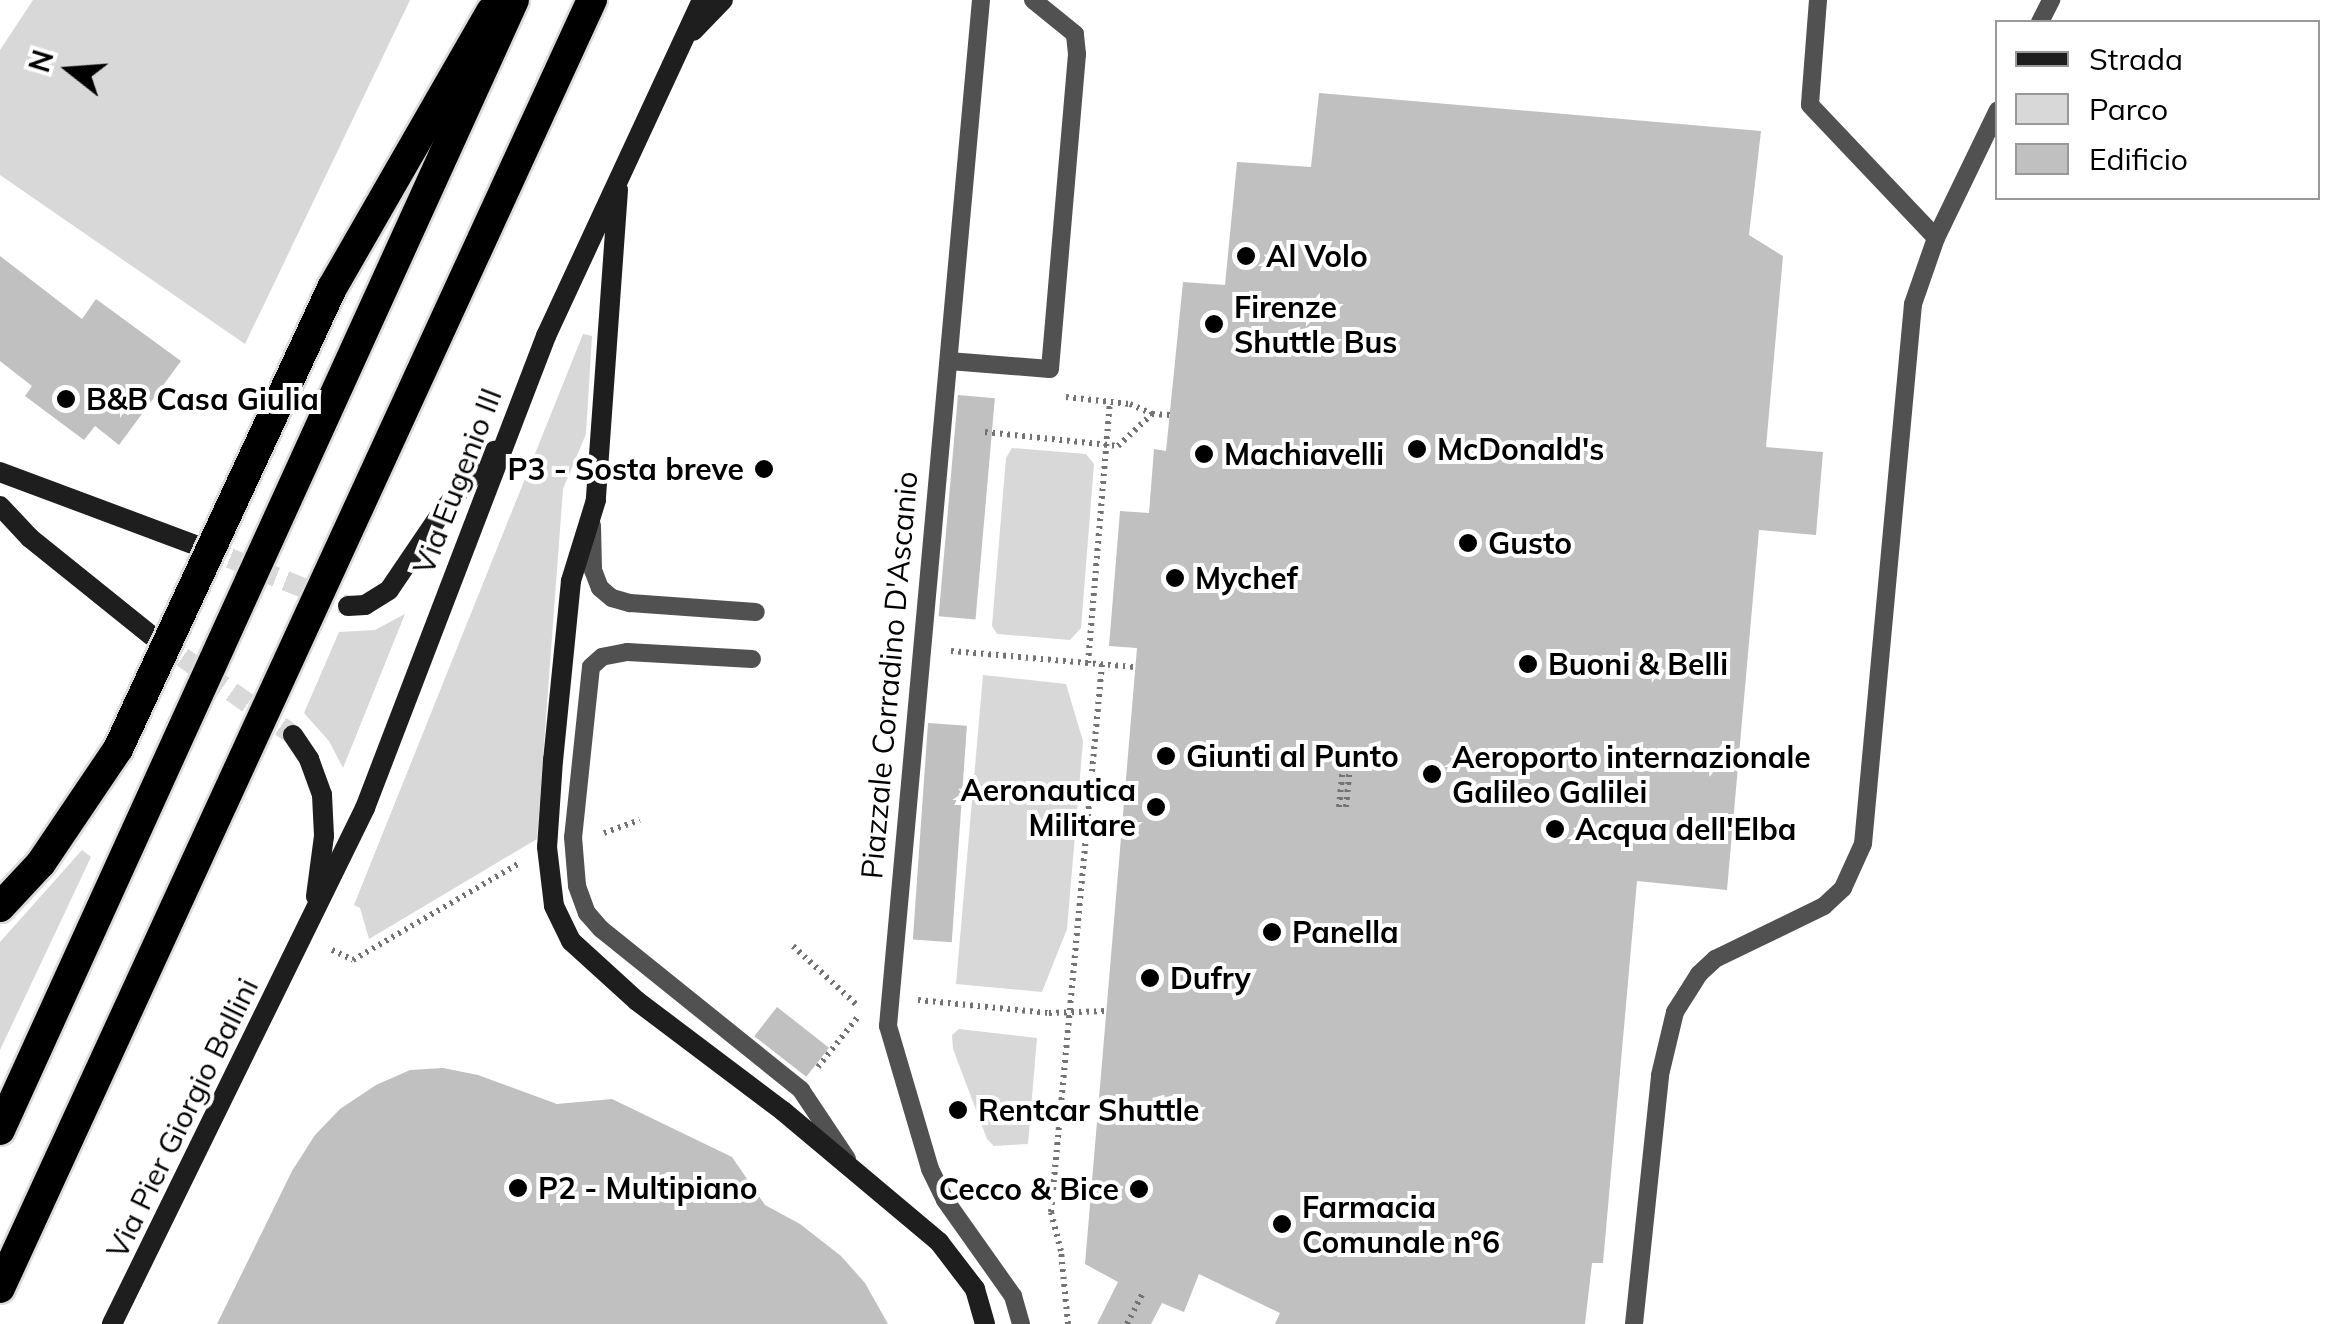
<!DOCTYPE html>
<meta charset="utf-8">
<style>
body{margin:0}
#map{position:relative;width:2340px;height:1324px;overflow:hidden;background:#fff;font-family:Mulish,sans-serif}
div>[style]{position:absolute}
.green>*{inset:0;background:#d8d8d8}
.building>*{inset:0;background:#c0c0c0;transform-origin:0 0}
.secondary-tunnel>*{height:20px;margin-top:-10px;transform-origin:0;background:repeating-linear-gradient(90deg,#d9d9d9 0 20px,transparent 0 30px)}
.path>*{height:6px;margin-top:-3px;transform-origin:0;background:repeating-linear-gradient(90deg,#737373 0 2.5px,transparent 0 7.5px)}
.lane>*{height:18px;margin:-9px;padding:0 9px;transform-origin:9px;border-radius:9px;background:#515151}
.secondary>*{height:20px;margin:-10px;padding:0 10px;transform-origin:10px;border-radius:10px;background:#1e1e1e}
.bridges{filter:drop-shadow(2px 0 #dbdbdb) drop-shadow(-2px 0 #dbdbdb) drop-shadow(0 2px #dbdbdb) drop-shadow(0 -2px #dbdbdb)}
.highway-bridge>*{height:30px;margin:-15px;padding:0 15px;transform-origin:15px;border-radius:15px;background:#000}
.dots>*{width:28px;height:28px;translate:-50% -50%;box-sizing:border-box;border:5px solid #fff;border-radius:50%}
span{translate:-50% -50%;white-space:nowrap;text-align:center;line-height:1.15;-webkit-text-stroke:8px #fff;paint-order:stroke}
.poi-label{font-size:30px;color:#000;font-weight:700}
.left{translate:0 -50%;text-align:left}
.right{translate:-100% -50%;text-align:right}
.street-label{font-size:30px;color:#000}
.legend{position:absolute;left:1995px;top:20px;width:325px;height:180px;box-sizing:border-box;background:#fff;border:2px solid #999;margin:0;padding:12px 18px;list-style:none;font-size:30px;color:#000}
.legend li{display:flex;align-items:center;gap:20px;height:50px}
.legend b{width:50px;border:2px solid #999}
.north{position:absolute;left:20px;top:20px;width:100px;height:100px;-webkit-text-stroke:8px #fff;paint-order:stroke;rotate:287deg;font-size:28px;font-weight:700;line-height:40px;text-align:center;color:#000}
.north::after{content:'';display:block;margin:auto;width:35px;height:45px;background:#000;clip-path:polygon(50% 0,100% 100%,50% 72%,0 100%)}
</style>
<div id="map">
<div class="green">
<div style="clip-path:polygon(33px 0,410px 0,245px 344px,0 175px,0 50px)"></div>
<div style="clip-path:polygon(583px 334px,592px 336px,586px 434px,563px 489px,537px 839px,369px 939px,360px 908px,354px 905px)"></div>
<div style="clip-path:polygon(1012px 448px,1086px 454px,1094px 464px,1081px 628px,1070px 640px,997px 634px,992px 626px,1006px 458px)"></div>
<div style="clip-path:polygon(405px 614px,343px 768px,329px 741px,304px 713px,339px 632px,375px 630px)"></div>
<div style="clip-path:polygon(983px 675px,1066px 684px,1083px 741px,1067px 929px,1042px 992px,956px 984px)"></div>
<div style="clip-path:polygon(82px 850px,91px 857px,0 1050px,0 942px)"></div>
<div style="clip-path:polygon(959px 1029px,1037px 1038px,1028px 1144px,994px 1146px,987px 1139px,953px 1049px,952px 1035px)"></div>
</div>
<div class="building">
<div style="clip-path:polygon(1319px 93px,1761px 131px,1749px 235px,1783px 256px,1766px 447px,1823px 452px,1816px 535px,1759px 530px,1727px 890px,1637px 881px,1603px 1263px,1592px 1263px,1585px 1324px,1275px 1324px,1280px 1313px,1199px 1274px,1184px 1312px,1162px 1303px,1151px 1324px,1097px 1324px,1118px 1282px,1085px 1264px,1137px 648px,1109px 646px,1120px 511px,1149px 513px,1154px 449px,1166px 451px,1183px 282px,1225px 285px,1237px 162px,1311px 167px)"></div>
<div style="clip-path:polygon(0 256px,82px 319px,96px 299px,181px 361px,119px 445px,95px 426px,84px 440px,25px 396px,32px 386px,0 361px)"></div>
<div style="left:958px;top:395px;width:37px;height:222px;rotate:5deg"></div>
<div style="left:928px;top:723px;width:39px;height:217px;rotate:4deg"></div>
<div style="left:777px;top:1007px;width:66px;height:37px;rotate:38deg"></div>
<div style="clip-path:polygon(443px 1068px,478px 1075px,557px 1104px,612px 1099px,732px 1157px,765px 1205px,800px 1224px,841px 1256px,865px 1283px,888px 1324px,217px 1324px,292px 1171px,315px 1135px,340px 1109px,376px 1085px,410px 1070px)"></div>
</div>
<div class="secondary-tunnel">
<div style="left:202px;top:547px;width:157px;rotate:22deg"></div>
<div style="left:158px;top:640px;width:165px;rotate:35.1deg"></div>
</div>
<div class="path">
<div style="left:1066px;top:397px;width:64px;rotate:6.2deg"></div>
<div style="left:1130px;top:404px;width:24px;rotate:24deg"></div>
<div style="left:985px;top:432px;width:134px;rotate:6deg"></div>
<div style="left:1118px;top:446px;width:47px;rotate:-43.3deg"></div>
<div style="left:1152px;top:414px;width:18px;rotate:3deg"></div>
<div style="left:951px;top:651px;width:185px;rotate:5deg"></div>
<div style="left:1088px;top:663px;width:262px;rotate:-85.2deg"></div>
<div style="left:1339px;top:807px;width:51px;rotate:-84.4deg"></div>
<div style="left:1346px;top:807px;width:51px;rotate:-84.4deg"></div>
<div style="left:604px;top:833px;width:38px;rotate:-20deg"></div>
<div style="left:793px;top:946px;width:88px;rotate:42.7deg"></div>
<div style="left:332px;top:950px;width:23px;rotate:25deg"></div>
<div style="left:353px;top:960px;width:191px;rotate:-30.2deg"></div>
<div style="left:918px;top:1000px;width:132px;rotate:5.7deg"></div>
<div style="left:1049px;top:1013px;width:57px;rotate:-2deg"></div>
<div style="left:818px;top:1067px;width:63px;rotate:-51.5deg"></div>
<div style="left:1068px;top:1324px;width:73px;rotate:-95.5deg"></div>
<div style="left:1061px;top:1251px;width:40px;rotate:-104.4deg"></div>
<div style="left:1051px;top:1212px;width:550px;rotate:-84.68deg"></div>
<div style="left:1127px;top:1324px;width:34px;rotate:-63deg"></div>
</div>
<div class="lane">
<div style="left:981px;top:0;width:1030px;rotate:95.18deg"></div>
<div style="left:888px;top:1026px;width:149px;rotate:73.6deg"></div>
<div style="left:930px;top:1169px;width:34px;rotate:64deg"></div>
<div style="left:945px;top:1200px;width:118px;rotate:54.7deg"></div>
<div style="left:1013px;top:1296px;width:29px;rotate:74deg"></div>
<div style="left:1818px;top:0;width:105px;rotate:94.4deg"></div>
<div style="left:1810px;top:105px;width:183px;rotate:46.5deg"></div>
<div style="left:2040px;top:22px;width:25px;rotate:-63deg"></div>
<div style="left:949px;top:361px;width:101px;rotate:4.5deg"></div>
<div style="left:1050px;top:369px;width:316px;rotate:-85.1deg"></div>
<div style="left:1077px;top:54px;width:20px;rotate:-96deg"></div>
<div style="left:1075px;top:34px;width:54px;rotate:-141deg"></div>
<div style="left:592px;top:525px;width:45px;rotate:88.7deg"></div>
<div style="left:593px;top:570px;width:19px;rotate:69deg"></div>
<div style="left:600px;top:588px;width:16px;rotate:40deg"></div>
<div style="left:612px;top:598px;width:19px;rotate:16deg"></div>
<div style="left:630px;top:603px;width:126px;rotate:4.1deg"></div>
<div style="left:752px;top:659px;width:125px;rotate:-176.8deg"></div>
<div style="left:627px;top:652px;width:25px;rotate:169deg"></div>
<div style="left:602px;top:657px;width:15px;rotate:138deg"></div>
<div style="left:591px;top:667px;width:171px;rotate:96deg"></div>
<div style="left:573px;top:837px;width:49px;rotate:85.3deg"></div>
<div style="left:577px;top:886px;width:29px;rotate:70deg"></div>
<div style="left:587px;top:913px;width:21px;rotate:49deg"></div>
<div style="left:601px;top:929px;width:257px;rotate:38.8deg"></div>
<div style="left:801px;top:1090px;width:83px;rotate:56.3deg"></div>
<div style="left:1634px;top:1324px;width:250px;rotate:-84deg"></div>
<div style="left:1660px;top:1075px;width:65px;rotate:-76.6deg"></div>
<div style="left:1675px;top:1012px;width:45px;rotate:-57.7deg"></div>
<div style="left:1699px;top:974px;width:22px;rotate:-43deg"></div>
<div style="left:1715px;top:959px;width:121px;rotate:-25.9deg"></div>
<div style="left:1824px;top:906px;width:26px;rotate:-43deg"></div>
<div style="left:1843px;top:888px;width:48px;rotate:-65.6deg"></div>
<div style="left:1863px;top:844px;width:542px;rotate:-84.71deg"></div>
<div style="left:1913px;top:304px;width:70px;rotate:-70.8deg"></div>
<div style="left:1936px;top:238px;width:142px;rotate:-64.2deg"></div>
</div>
<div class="secondary">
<div style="left:693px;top:31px;width:43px;rotate:-45.9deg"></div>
<div style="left:618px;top:190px;width:311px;rotate:94.1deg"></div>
<div style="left:596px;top:500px;width:85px;rotate:107.2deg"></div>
<div style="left:571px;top:581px;width:180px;rotate:95.7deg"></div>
<div style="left:553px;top:760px;width:87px;rotate:93.9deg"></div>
<div style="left:547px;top:847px;width:59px;rotate:83.2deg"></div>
<div style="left:554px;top:906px;width:39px;rotate:64deg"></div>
<div style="left:571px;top:941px;width:89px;rotate:42.3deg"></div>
<div style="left:637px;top:1001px;width:183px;rotate:37deg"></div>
<div style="left:783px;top:1111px;width:204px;rotate:40deg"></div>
<div style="left:939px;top:1242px;width:59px;rotate:52.5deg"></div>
<div style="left:975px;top:1289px;width:36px;rotate:74deg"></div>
<div style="left:0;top:472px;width:208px;rotate:20.5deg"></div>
<div style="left:0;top:506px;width:44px;rotate:46.8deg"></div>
<div style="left:30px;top:538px;width:156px;rotate:38.8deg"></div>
<div style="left:348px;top:606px;width:17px;rotate:-3deg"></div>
<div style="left:365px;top:605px;width:28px;rotate:-32deg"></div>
<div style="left:389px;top:590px;width:98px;rotate:-55.8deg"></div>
<div style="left:444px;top:509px;width:77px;rotate:-49.2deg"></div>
<div style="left:293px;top:735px;width:29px;rotate:56deg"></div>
<div style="left:309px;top:759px;width:38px;rotate:70deg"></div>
<div style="left:322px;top:795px;width:41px;rotate:87.2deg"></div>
<div style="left:324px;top:836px;width:61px;rotate:97.6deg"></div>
<div style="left:112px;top:1324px;width:575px;rotate:-63.88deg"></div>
<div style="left:365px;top:808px;width:506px;rotate:-69.02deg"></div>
<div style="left:546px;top:336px;width:370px;rotate:-65.1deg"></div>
</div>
<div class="bridges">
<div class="highway-bridge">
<div style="left:0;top:907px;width:60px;rotate:-47deg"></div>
<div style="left:41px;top:863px;width:138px;rotate:-56deg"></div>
<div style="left:118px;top:749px;width:508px;rotate:-65.1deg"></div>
<div style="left:332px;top:288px;width:319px;rotate:-60.1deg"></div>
<div style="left:0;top:1130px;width:1241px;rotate:-65.54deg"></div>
<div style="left:0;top:1288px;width:1418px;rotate:-65.32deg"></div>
</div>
</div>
<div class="dots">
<div style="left:1246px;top:256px;background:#000"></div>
<div style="left:1214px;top:324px;background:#000"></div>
<div style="left:66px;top:399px;background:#000"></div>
<div style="left:1417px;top:449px;background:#000"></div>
<div style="left:1204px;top:454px;background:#000"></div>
<div style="left:764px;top:469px;background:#000"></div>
<div style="left:1468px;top:543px;background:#000"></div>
<div style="left:1175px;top:578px;background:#000"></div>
<div style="left:1528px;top:664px;background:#000"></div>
<div style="left:1166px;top:756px;background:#000"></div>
<div style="left:1432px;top:774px;background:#000"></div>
<div style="left:1156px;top:807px;background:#000"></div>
<div style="left:1555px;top:829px;background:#000"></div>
<div style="left:1272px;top:932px;background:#000"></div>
<div style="left:1150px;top:978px;background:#000"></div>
<div style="left:958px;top:1110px;background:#000"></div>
<div style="left:518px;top:1188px;background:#000"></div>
<div style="left:1139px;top:1189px;background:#000"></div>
<div style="left:1282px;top:1224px;background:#000"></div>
</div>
<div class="poi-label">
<span class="left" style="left:1266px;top:256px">Al Volo</span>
<span class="left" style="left:1234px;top:324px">Firenze<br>Shuttle Bus</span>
<span class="left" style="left:86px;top:399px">B&amp;B Casa Giulia</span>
<span class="left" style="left:1437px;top:449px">McDonald's</span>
<span class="left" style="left:1224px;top:454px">Machiavelli</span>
<span class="right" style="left:744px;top:469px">P3 - Sosta breve</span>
<span class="left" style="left:1488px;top:543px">Gusto</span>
<span class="left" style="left:1195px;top:578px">Mychef</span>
<span class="left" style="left:1548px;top:664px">Buoni &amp; Belli</span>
<span class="left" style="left:1186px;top:756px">Giunti al Punto</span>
<span class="left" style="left:1452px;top:774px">Aeroporto internazionale<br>Galileo Galilei</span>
<span class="right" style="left:1136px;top:807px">Aeronautica<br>Militare</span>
<span class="left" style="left:1575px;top:829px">Acqua dell'Elba</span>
<span class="left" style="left:1292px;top:932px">Panella</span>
<span class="left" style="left:1170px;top:978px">Dufry</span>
<span class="left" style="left:978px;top:1110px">Rentcar Shuttle</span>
<span class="left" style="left:538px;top:1188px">P2 - Multipiano</span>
<span class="right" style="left:1119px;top:1189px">Cecco &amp; Bice</span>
<span class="left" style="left:1302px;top:1224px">Farmacia<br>Comunale n°6</span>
</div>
<div class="street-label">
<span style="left:457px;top:481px;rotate:-69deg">Via Eugenio III</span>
<span style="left:889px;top:675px;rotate:-85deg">Piazzale Corradino D'Ascanio</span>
<span style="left:182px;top:1118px;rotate:-64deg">Via Pier Giorgio Ballini</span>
</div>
<ul class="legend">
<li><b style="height:12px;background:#1e1e1e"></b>Strada</li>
<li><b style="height:28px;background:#d8d8d8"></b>Parco</li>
<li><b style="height:28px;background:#c0c0c0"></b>Edificio</li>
</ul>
<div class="north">N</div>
</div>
